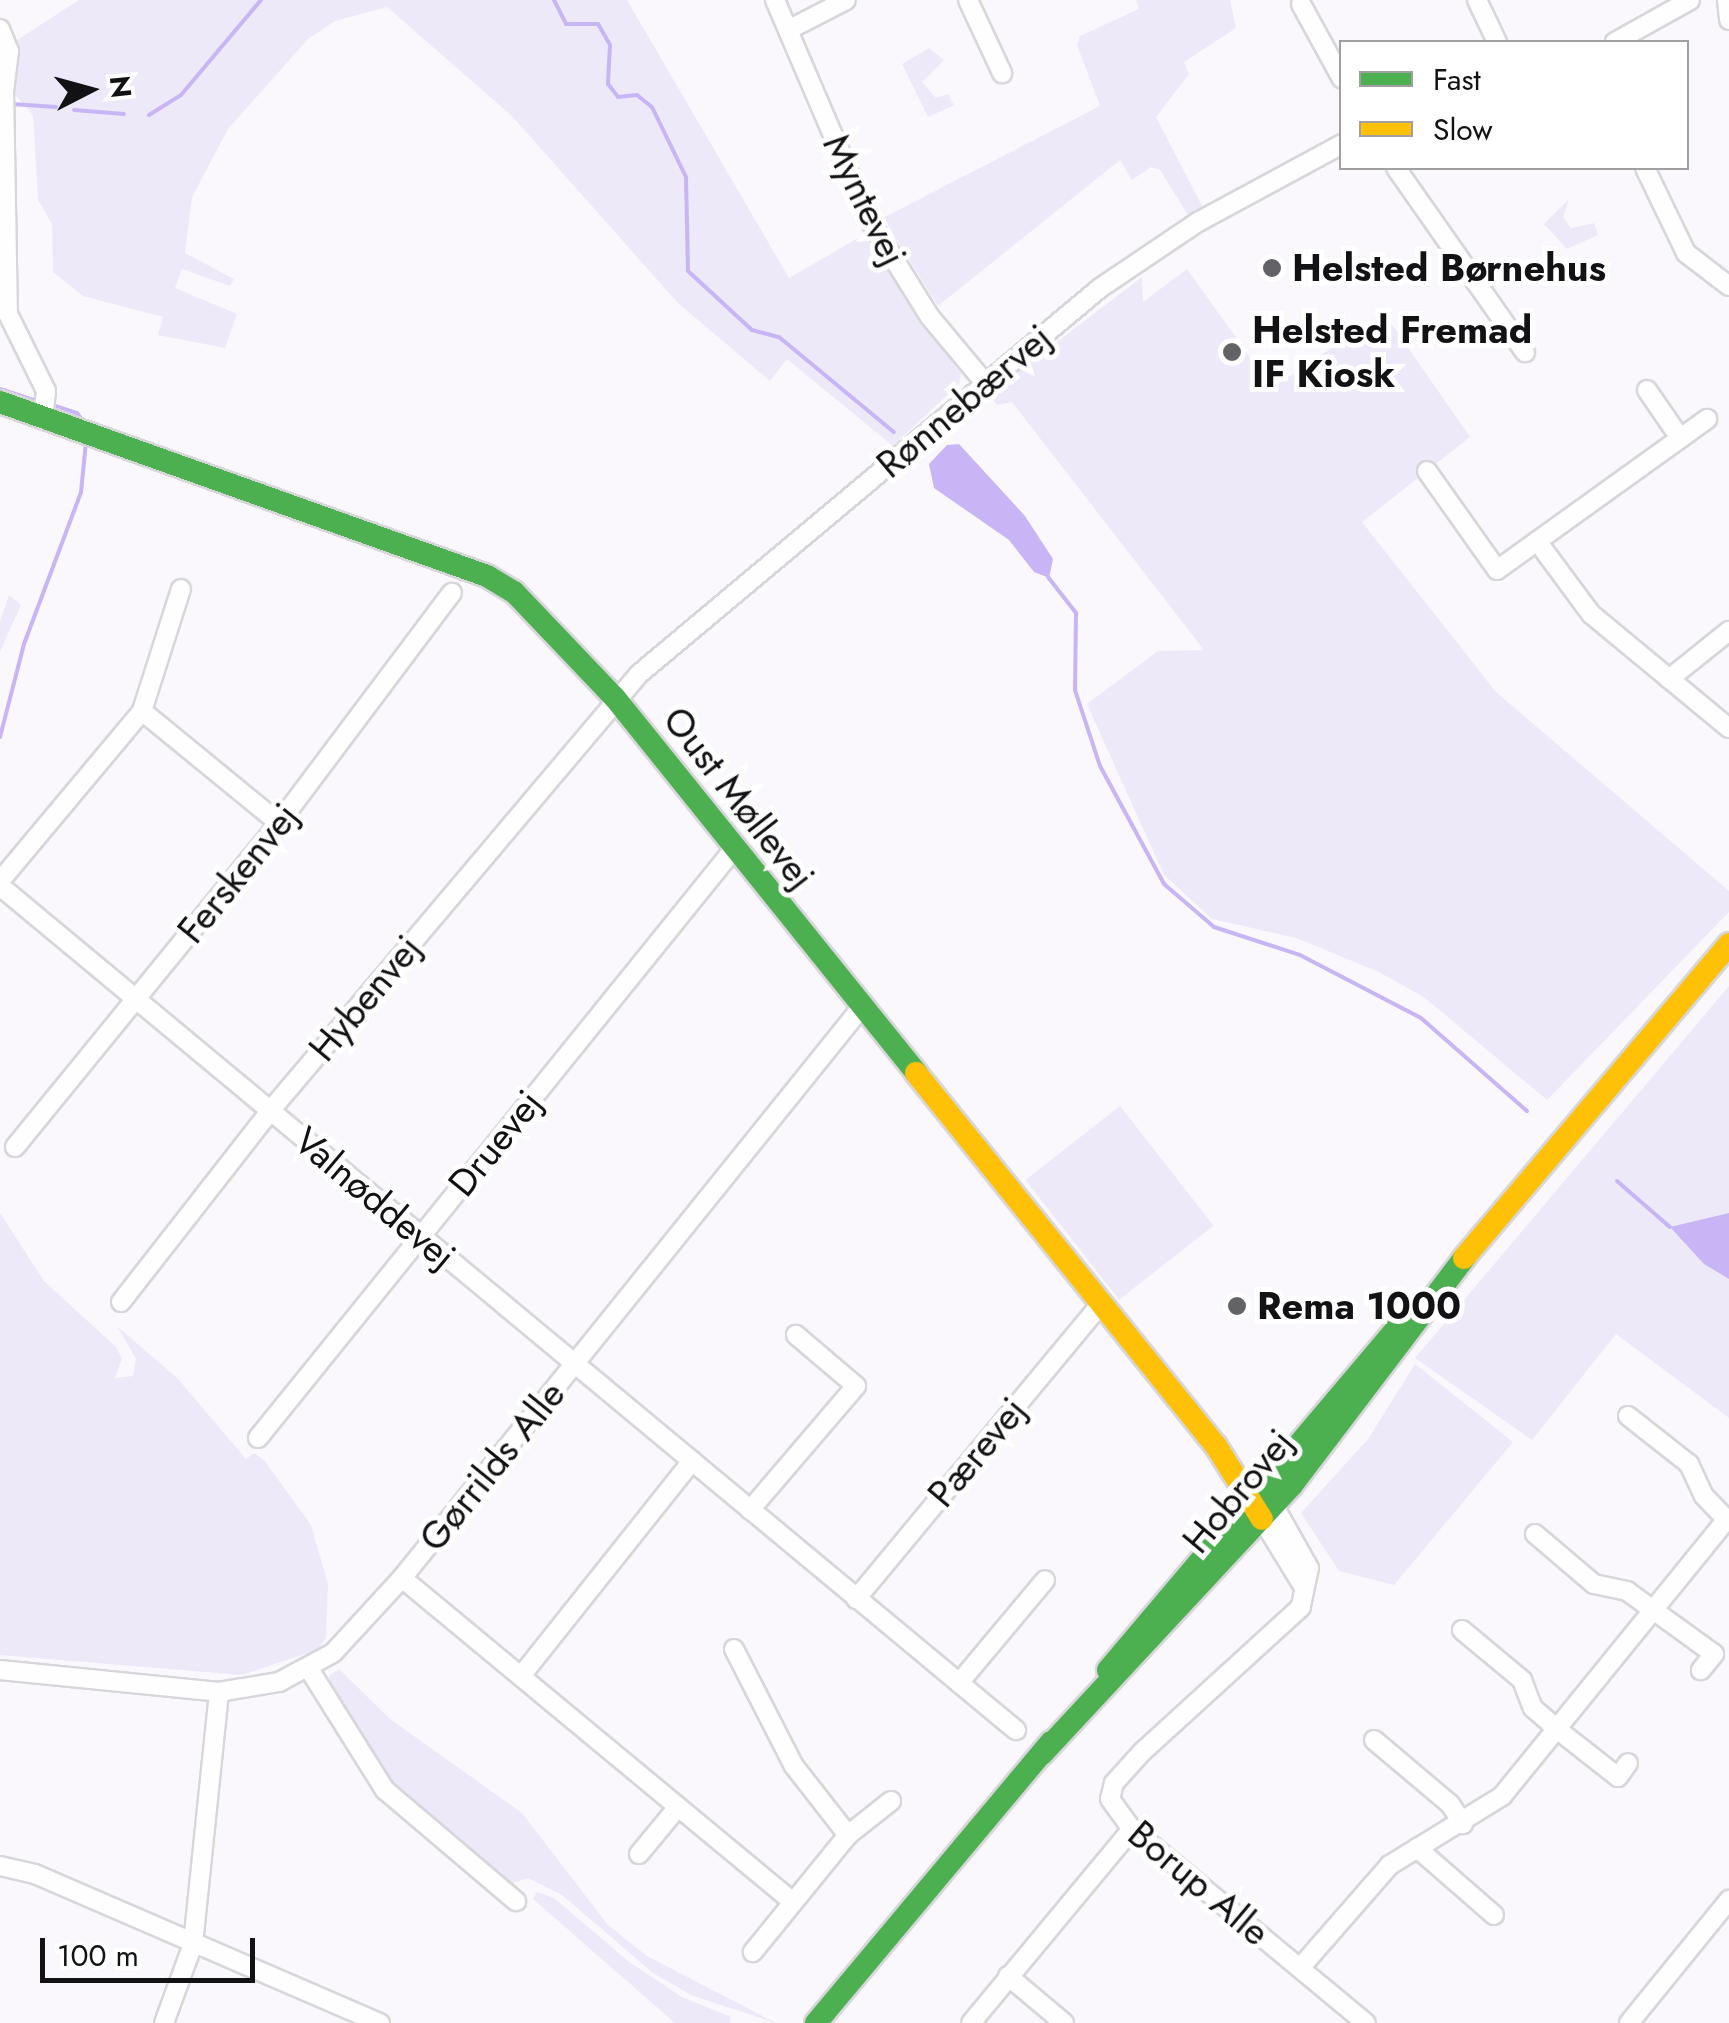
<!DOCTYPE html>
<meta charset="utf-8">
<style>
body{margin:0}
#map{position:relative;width:1729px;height:2023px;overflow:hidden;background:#faf8fd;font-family:Jost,sans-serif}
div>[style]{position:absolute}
.green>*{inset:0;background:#ede9f9;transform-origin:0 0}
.water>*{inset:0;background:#c8b5f5}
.stream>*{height:4px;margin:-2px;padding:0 2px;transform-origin:2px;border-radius:2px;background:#c8b5f5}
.roads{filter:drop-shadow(2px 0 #d7d6da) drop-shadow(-2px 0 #d7d6da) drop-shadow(0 2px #d7d6da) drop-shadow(0 -2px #d7d6da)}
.street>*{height:18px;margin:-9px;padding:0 9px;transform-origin:9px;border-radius:9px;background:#fefeff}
.fast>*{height:22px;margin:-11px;padding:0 11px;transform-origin:11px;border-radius:11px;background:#4caf50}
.slow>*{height:22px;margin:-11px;padding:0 11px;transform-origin:11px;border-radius:11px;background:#ffc107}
.dots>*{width:28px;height:28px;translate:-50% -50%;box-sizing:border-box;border:5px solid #fff;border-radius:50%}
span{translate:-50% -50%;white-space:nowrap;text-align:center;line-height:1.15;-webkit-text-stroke:10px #fff;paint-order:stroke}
.street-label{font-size:38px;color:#121114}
.poi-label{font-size:38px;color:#121114;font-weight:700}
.left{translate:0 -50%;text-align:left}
.legend{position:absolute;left:1339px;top:40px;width:350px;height:130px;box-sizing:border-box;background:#fff;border:2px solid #a0a0a1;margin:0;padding:12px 18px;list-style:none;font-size:30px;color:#121114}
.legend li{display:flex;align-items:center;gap:20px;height:50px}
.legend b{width:50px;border:2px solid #a0a0a1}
.north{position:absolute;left:40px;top:40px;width:100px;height:100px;-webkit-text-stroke:8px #fff;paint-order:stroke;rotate:84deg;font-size:28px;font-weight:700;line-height:40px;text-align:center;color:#121114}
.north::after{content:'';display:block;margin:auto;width:35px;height:45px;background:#121114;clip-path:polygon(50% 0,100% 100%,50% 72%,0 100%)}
.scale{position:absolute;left:40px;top:1938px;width:215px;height:45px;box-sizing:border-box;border:5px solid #121114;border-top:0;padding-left:12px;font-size:30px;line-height:35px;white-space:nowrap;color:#121114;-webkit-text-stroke:8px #fff;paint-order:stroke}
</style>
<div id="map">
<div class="green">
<div style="clip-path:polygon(79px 0,627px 0,789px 278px,865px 234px,961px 374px,959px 384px,893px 446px,787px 359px,770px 381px,678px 303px,511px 115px,387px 7px,335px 21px,308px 39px,228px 129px,192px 197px,185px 253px,234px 279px,230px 286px,182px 269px,175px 288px,237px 314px,225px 348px,158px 335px,163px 317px,83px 296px,53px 272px,52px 224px,38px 200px,33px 115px,11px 90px,14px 42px)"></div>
<div style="clip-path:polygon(1136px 0,1230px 0,1236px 28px,1184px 62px,1189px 74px,1156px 117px,1202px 206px,1188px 215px,1160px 170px,1151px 167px,1132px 180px,1120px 160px,938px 306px,883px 218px,1100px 106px,1077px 45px,1080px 36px,1139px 9px)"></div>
<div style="clip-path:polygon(929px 48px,944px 60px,922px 82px,936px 98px,948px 94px,954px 105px,928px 117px,902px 64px)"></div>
<div style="clip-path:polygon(1569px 199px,1563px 217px,1571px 228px,1594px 223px,1598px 235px,1567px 249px,1544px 224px)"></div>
<div style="clip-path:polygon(1187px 269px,1272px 388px,1384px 313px,1470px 437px,1362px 522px,1496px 692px,1729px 891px,1729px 912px,1547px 1100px,1425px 998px,1379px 972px,1296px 938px,1212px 919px,1164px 875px,1087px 704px,1158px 651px,1204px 650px,1012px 402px,997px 405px,989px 394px,1142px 277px,1143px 302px)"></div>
<div style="clip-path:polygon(9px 595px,21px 605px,0 652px,0 621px)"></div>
<div style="clip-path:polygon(1729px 986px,1729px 1418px,1616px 1334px,1532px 1440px,1415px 1358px)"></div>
<div style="left:1120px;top:1106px;width:152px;height:120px;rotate:52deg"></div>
<div style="clip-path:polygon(0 1213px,44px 1281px,116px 1347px,122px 1359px,115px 1378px,133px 1376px,136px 1359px,117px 1326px,178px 1379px,246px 1459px,254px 1453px,264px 1460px,311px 1525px,328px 1584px,326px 1638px,317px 1650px,242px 1675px,0 1655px)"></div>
<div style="clip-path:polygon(1415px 1364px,1513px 1442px,1394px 1585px,1339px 1571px,1301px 1513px,1368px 1439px)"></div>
<div style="clip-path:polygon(339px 1669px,390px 1719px,522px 1813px,608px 1925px,647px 1956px,776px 2023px,693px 1996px,653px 1973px,562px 1895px,528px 1878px,509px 1884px,390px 1781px,331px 1687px,329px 1676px)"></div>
<div style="clip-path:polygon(537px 1892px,554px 1898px,628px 1961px,682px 1997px,731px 2017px,730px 2023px,675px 2023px,533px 1899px)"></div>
</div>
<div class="water">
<div style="clip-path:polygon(959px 444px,1025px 516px,1053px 559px,1049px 578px,1034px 572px,1009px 540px,934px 488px,929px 464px,947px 445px)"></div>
<div style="clip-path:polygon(1729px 1213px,1729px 1279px,1704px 1264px,1670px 1227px)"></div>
</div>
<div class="stream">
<div style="left:554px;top:0;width:27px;rotate:63deg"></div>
<div style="left:566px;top:24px;width:32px"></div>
<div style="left:598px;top:24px;width:24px;rotate:60deg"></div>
<div style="left:610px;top:45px;width:39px;rotate:93deg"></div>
<div style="left:608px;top:84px;width:16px;rotate:52deg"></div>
<div style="left:618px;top:97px;width:19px;rotate:-6deg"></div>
<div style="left:637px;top:95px;width:19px;rotate:39deg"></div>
<div style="left:652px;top:107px;width:78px;rotate:64.1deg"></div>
<div style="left:686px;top:177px;width:94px;rotate:88.8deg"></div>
<div style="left:688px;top:271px;width:87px;rotate:42.7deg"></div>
<div style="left:752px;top:330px;width:28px;rotate:15deg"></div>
<div style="left:779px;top:337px;width:149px;rotate:39.6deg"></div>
<div style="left:12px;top:104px;width:44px;rotate:3.9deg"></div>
<div style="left:74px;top:110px;width:50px;rotate:4.6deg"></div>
<div style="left:149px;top:115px;width:38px;rotate:-32deg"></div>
<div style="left:181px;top:95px;width:124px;rotate:-49.9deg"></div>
<div style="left:0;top:389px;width:40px;rotate:18deg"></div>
<div style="left:49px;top:404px;width:29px;rotate:18deg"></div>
<div style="left:77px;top:413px;width:15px;rotate:53deg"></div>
<div style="left:1048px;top:577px;width:46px;rotate:52.1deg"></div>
<div style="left:1076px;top:613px;width:77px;rotate:90.7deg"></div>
<div style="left:1075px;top:690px;width:80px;rotate:71.8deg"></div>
<div style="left:1100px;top:766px;width:134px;rotate:61.5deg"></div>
<div style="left:1164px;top:884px;width:66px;rotate:40.7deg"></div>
<div style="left:1214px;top:927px;width:90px;rotate:18deg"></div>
<div style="left:1300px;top:955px;width:136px;rotate:27.5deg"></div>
<div style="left:1421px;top:1018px;width:141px;rotate:41.3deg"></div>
<div style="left:0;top:737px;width:96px;rotate:-75.5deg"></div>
<div style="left:24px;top:644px;width:162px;rotate:-69.4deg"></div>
<div style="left:81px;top:492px;width:50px;rotate:-84.3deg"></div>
<div style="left:1617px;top:1181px;width:70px;rotate:41deg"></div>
</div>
<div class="roads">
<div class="street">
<div style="left:775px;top:0;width:238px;rotate:66.8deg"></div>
<div style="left:869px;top:219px;width:115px;rotate:58.1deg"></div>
<div style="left:930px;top:317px;width:86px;rotate:50.2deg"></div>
<div style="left:968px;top:0;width:81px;rotate:65deg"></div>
<div style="left:1477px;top:0;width:47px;rotate:64.5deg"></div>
<div style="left:1727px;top:0;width:20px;rotate:84deg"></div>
<div style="left:1301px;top:4px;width:85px;rotate:61.3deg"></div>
<div style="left:0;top:29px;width:24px;rotate:68deg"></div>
<div style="left:9px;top:51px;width:38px;rotate:97deg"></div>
<div style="left:4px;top:89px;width:225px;rotate:89deg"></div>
<div style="left:8px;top:314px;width:86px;rotate:63.7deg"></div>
<div style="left:46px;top:391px;width:29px;rotate:96deg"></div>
<div style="left:788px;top:30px;width:65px;rotate:-27.3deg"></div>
<div style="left:1615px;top:42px;width:86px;rotate:-29.2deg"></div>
<div style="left:1396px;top:168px;width:225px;rotate:55deg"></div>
<div style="left:1645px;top:168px;width:94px;rotate:64.2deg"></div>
<div style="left:1686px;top:253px;width:54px;rotate:37.5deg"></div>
<div style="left:1647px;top:390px;width:58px;rotate:55.5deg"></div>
<div style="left:1427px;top:471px;width:121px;rotate:54.7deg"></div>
<div style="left:1497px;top:570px;width:259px;rotate:-35.7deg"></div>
<div style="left:1537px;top:541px;width:91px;rotate:53.5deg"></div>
<div style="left:1591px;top:614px;width:179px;rotate:39.6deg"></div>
<div style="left:1669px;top:679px;width:77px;rotate:-38.7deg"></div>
<div style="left:142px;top:711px;width:128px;rotate:-72.3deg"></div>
<div style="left:0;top:881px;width:222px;rotate:-50.1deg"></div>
<div style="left:142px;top:711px;width:177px;rotate:39.3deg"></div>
<div style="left:0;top:886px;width:1321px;rotate:39.72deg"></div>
<div style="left:15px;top:1147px;width:418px;rotate:-50.8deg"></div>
<div style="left:279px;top:823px;width:288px;rotate:-53.1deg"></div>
<div style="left:121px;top:1302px;width:242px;rotate:-52deg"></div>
<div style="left:270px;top:1111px;width:572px;rotate:-49.82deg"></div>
<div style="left:639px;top:674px;width:601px;rotate:-39.94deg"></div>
<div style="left:1100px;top:288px;width:118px;rotate:-34deg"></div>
<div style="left:1198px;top:222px;width:164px;rotate:-28.4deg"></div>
<div style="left:1628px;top:1416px;width:78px;rotate:38.2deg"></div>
<div style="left:1689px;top:1464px;width:35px;rotate:65deg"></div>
<div style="left:1704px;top:1496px;width:36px;rotate:46deg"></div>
<div style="left:258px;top:1438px;width:757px;rotate:-51.06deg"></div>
<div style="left:1274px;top:1506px;width:71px;rotate:60.6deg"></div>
<div style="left:1309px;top:1568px;width:40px;rotate:102deg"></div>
<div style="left:1301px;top:1607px;width:215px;rotate:137.6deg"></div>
<div style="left:1142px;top:1752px;width:42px;rotate:132.1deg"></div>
<div style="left:1114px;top:1783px;width:16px;rotate:104deg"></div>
<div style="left:1110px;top:1799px;width:37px;rotate:54deg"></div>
<div style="left:1132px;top:1829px;width:304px;rotate:39.7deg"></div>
<div style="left:750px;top:1510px;width:163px;rotate:-49.5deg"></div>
<div style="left:856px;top:1386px;width:79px;rotate:-139.6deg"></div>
<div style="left:1262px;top:1519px;width:79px;rotate:58.5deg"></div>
<div style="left:1535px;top:1534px;width:77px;rotate:40.3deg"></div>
<div style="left:1594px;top:1584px;width:34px;rotate:12deg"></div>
<div style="left:1627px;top:1591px;width:107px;rotate:35.9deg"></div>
<div style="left:1714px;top:1654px;width:21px;rotate:129deg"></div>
<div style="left:402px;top:1578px;width:508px;rotate:39.65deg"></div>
<div style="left:856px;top:1599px;width:381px;rotate:-50.3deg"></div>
<div style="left:1462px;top:1630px;width:78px;rotate:39.8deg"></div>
<div style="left:1522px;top:1680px;width:30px;rotate:69deg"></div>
<div style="left:1533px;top:1708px;width:33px;rotate:41deg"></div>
<div style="left:1558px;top:1730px;width:76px;rotate:38.1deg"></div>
<div style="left:1618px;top:1777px;width:17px;rotate:-54deg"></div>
<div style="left:734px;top:1649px;width:131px;rotate:62.9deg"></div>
<div style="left:794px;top:1766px;width:88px;rotate:52deg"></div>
<div style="left:848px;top:1835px;width:151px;rotate:129.1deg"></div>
<div style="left:309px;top:1669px;width:143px;rotate:57.9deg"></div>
<div style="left:385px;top:1790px;width:172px;rotate:40.3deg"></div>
<div style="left:0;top:1670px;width:220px;rotate:5.7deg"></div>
<div style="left:219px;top:1692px;width:61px;rotate:-9.5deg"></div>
<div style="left:279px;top:1682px;width:61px;rotate:-28.2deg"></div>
<div style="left:333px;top:1653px;width:102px;rotate:-47.4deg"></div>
<div style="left:402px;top:1578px;width:732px;rotate:-51.16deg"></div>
<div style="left:521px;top:1676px;width:275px;rotate:-51.5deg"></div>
<div style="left:959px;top:1683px;width:134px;rotate:-50.1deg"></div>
<div style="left:1374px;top:1740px;width:99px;rotate:40.1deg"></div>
<div style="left:1450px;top:1804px;width:24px;rotate:57deg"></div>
<div style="left:848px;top:1835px;width:55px;rotate:-38.3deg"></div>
<div style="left:1417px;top:1848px;width:102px;rotate:41deg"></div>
<div style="left:639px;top:1854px;width:61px;rotate:-50.3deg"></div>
<div style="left:0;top:1866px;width:36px;rotate:13deg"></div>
<div style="left:35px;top:1874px;width:376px;rotate:23.4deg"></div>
<div style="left:1300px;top:1968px;width:137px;rotate:-48.9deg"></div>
<div style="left:1390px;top:1865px;width:132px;rotate:-31.6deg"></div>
<div style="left:1502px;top:1796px;width:355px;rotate:-50.9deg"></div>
<div style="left:1008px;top:1976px;width:73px;rotate:40deg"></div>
<div style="left:164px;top:2023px;width:84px;rotate:-69.8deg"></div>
<div style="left:193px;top:1944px;width:253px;rotate:-84.1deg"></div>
<div style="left:971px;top:2023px;width:252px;rotate:-50.3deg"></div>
<div style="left:1629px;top:2023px;width:159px;rotate:-50.9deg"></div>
</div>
<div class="fast">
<div style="left:0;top:402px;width:517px;rotate:19.66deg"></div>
<div style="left:487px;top:576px;width:31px;rotate:31deg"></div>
<div style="left:514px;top:592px;width:146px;rotate:46.4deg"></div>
<div style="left:615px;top:698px;width:481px;rotate:51.2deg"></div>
<div style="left:1108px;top:1670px;width:448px;rotate:-49.8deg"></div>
<div style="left:1042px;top:1754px;width:367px;rotate:-47.1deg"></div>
<div style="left:1292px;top:1485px;width:285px;rotate:-52.8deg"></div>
<div style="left:816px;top:2023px;width:366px;rotate:-50.1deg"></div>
</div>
<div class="slow">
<div style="left:916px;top:1073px;width:479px;rotate:51.2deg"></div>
<div style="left:1216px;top:1446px;width:86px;rotate:57.8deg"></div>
<div style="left:1464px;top:1258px;width:411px;rotate:-49.8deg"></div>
</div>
</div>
<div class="dots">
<div style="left:1272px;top:268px;background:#636266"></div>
<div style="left:1232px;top:352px;background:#636266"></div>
<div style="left:1237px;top:1306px;background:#636266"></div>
</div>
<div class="street-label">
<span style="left:865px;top:200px;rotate:64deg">Myntevej</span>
<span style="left:964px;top:401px;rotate:-40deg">Rønnebærvej</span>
<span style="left:739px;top:798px;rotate:52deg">Oust Møllevej</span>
<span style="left:238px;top:873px;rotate:-51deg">Ferskenvej</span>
<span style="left:365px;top:998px;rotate:-50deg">Hybenvej</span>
<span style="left:495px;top:1143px;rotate:-51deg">Druevej</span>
<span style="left:375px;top:1198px;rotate:40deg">Valnøddevej</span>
<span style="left:977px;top:1452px;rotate:-50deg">Pærevej</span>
<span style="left:492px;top:1466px;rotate:-51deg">Gørrilds Alle</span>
<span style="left:1238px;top:1491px;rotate:-50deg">Hobrovej</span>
<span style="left:1199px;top:1883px;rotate:40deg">Borup Alle</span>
</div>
<div class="poi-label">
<span class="left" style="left:1292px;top:268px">Helsted Børnehus</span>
<span class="left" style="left:1252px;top:352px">Helsted Fremad<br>IF Kiosk</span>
<span class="left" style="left:1257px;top:1306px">Rema 1000</span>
</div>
<ul class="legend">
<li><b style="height:12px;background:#4caf50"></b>Fast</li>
<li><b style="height:12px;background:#ffc107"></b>Slow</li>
</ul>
<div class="north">N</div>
<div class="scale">100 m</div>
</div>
